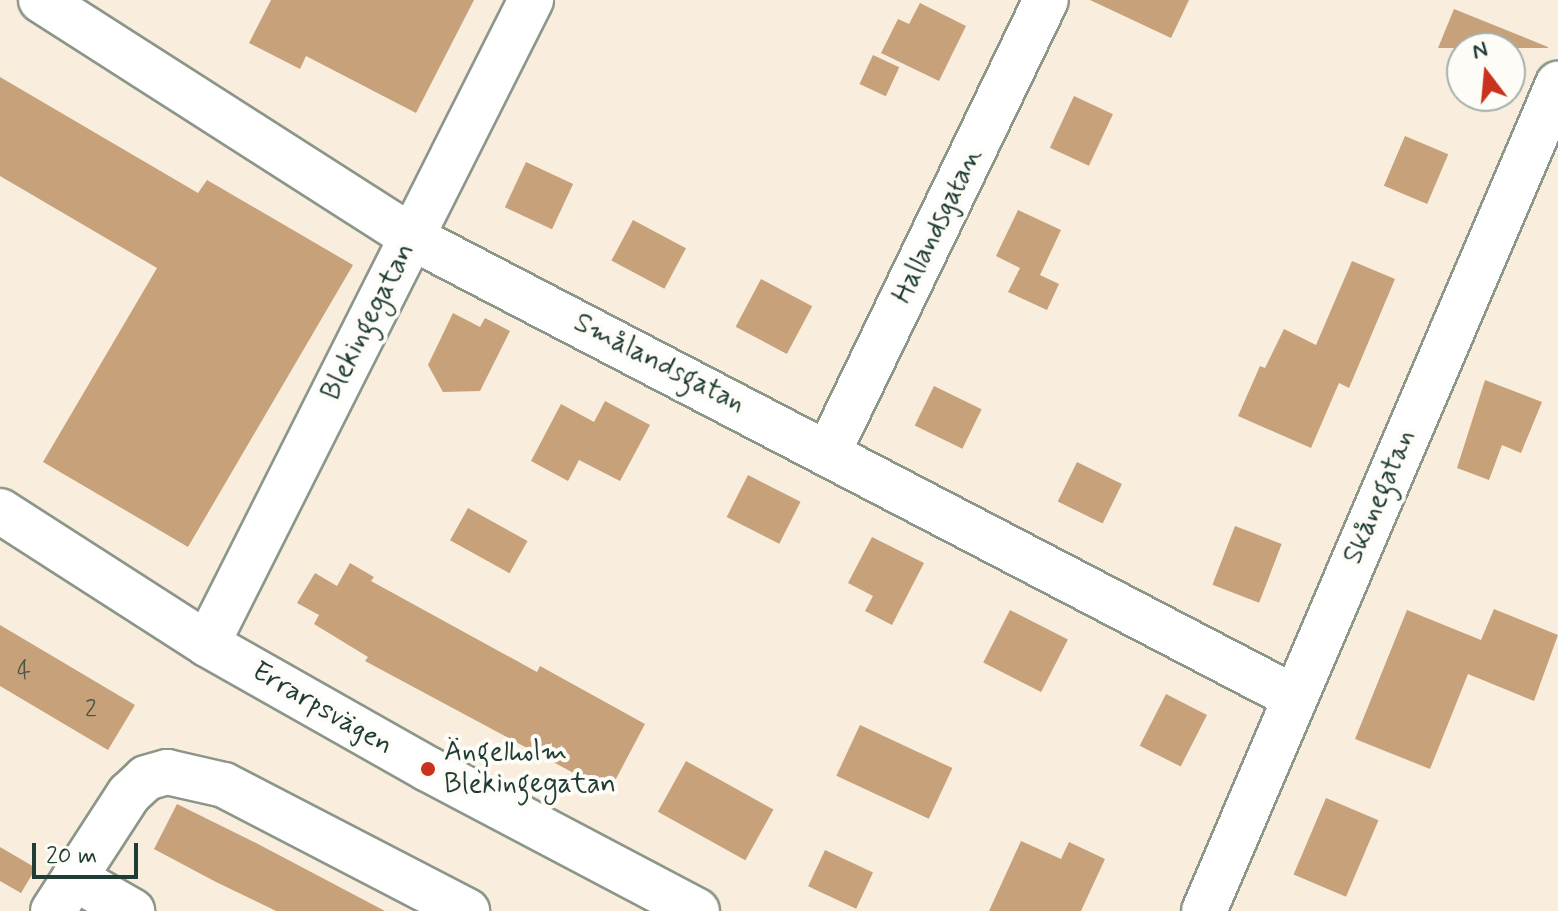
<!DOCTYPE html>
<meta charset="utf-8">
<style>
body{margin:0}
#map{position:relative;width:1558px;height:911px;overflow:hidden;background:#f9eede;font-family:Mynerve,sans-serif}
div>[style]{position:absolute}
.building>*{inset:0;background:#c7a179;transform-origin:0 0}
.roads{filter:drop-shadow(2px 0 #8c9689) drop-shadow(-2px 0 #8c9689) drop-shadow(0 2px #8c9689) drop-shadow(0 -2px #8c9689)}
.minor>*{height:44px;margin:-22px;padding:0 22px;transform-origin:22px;border-radius:22px;background:#fff}
.dots>*{width:22px;height:22px;translate:-50% -50%;box-sizing:border-box;border:4px solid #fdfcf7;border-radius:50%}
span{translate:-50% -50%;white-space:nowrap;text-align:center;line-height:1.15;-webkit-text-stroke:8px #fdfcf7;paint-order:stroke}
.number-label{font-size:24px;color:#495645}
.number-label span{-webkit-text-stroke-width:0}
.street-label{font-size:28px;color:#1f3d34}
.poi-label{font-size:28px;color:#1f3d34}
.left{translate:0 -50%;text-align:left}
.north{position:absolute;left:1446px;top:32px;width:80px;height:80px;box-sizing:border-box;background:#fdfcf7;border:2px solid #a4b0a9;border-radius:50%;rotate:344deg;font-size:22px;font-weight:700;line-height:32px;text-align:center;color:#1f3d34}
.north::after{content:'';display:block;margin:auto;width:28px;height:36px;background:#c8321e;clip-path:polygon(50% 0,100% 100%,50% 72%,0 100%)}
.scale{position:absolute;left:32px;top:843px;width:106px;height:36px;box-sizing:border-box;border:4px solid #1f3d34;border-top:0;padding-left:10px;font-size:24px;line-height:28px;white-space:nowrap;color:#1f3d34;-webkit-text-stroke:6px #fdfcf7;paint-order:stroke}
</style>
<div id="map">
<div class="building">
<div style="clip-path:polygon(271px 0,474px 0,416px 113px,306px 56px,300px 69px,249px 43px)"></div>
<div style="clip-path:polygon(1090px 0,1189px 0,1171px 38px)"></div>
<div style="clip-path:polygon(920px 3px,966px 26px,939px 81px,881px 53px,898px 19px,909px 24px)"></div>
<div style="clip-path:polygon(1454px 9px,1548px 47px,1548px 48px,1438px 48px)"></div>
<div style="left:873px;top:55px;width:29px;height:32px;rotate:25deg"></div>
<div style="clip-path:polygon(0 77px,198px 193px,207px 180px,353px 265px,188px 547px,43px 462px,157px 268px,0 176px)"></div>
<div style="left:1074px;top:96px;width:43px;height:57px;rotate:25deg"></div>
<div style="left:1405px;top:136px;width:47px;height:54px;rotate:23deg"></div>
<div style="left:526px;top:162px;width:52px;height:50px;rotate:25deg"></div>
<div style="clip-path:polygon(1018px 210px,1061px 230px,1040px 275px,1059px 284px,1047px 310px,1008px 292px,1020px 268px,996px 256px)"></div>
<div style="left:633px;top:220px;width:60px;height:46px;rotate:28deg"></div>
<div style="clip-path:polygon(1352px 261px,1395px 279px,1349px 388px,1339px 383px,1311px 448px,1238px 416px,1260px 366px,1265px 368px,1284px 329px,1316px 345px)"></div>
<div style="left:761px;top:279px;width:58px;height:54px;rotate:28deg"></div>
<div style="clip-path:polygon(453px 313px,480px 327px,485px 318px,510px 331px,480px 391px,443px 392px,428px 365px)"></div>
<div style="clip-path:polygon(1485px 380px,1542px 402px,1521px 453px,1502px 445px,1489px 480px,1457px 468px)"></div>
<div style="left:934px;top:386px;width:53px;height:44px;rotate:26deg"></div>
<div style="clip-path:polygon(605px 401px,650px 425px,620px 481px,579px 460px,568px 481px,531px 461px,561px 404px,594px 422px)"></div>
<div style="left:1077px;top:462px;width:50px;height:44px;rotate:26deg"></div>
<div style="left:748px;top:475px;width:59px;height:47px;rotate:27deg"></div>
<div style="left:468px;top:508px;width:68px;height:37px;rotate:29deg"></div>
<div style="left:1235px;top:526px;width:50px;height:63px;rotate:21deg"></div>
<div style="clip-path:polygon(872px 537px,924px 563px,892px 625px,865px 611px,873px 596px,848px 583px)"></div>
<div style="clip-path:polygon(350px 563px,374px 577px,371px 581px,537px 672px,540px 666px,645px 724px,609px 792px,365px 661px,368px 657px,314px 624px,319px 615px,297px 603px,315px 573px,337px 586px)"></div>
<div style="clip-path:polygon(1494px 609px,1558px 635px,1534px 701px,1468px 674px,1430px 769px,1355px 739px,1407px 610px,1481px 640px)"></div>
<div style="left:1010px;top:610px;width:65px;height:59px;rotate:27deg"></div>
<div style="clip-path:polygon(0 625px,135px 705px,108px 750px,0 686px)"></div>
<div style="left:1166px;top:694px;width:46px;height:58px;rotate:27deg"></div>
<div style="left:860px;top:725px;width:102px;height:56px;rotate:25deg"></div>
<div style="left:686px;top:761px;width:100px;height:58px;rotate:29deg"></div>
<div style="left:1326px;top:798px;width:57px;height:83px;rotate:23deg"></div>
<div style="clip-path:polygon(177px 804px,258px 844px,385px 911px,276px 911px,216px 882px,154px 849px)"></div>
<div style="clip-path:polygon(1021px 841px,1061px 859px,1069px 842px,1105px 859px,1081px 911px,989px 911px)"></div>
<div style="clip-path:polygon(0 847px,36px 868px,21px 893px,0 881px)"></div>
<div style="left:825px;top:850px;width:53px;height:40px;rotate:25deg"></div>
</div>
<div class="roads">
<div class="minor">
<div style="left:41px;top:0;width:439px;rotate:32.6deg"></div>
<div style="left:411px;top:237px;width:996px;rotate:27.52deg"></div>
<div style="left:829px;top:451px;width:500px;rotate:-64.31deg"></div>
<div style="left:0;top:511px;width:246px;rotate:32.7deg"></div>
<div style="left:207px;top:644px;width:254px;rotate:29.5deg"></div>
<div style="left:428px;top:769px;width:304px;rotate:27.8deg"></div>
<div style="left:207px;top:644px;width:721px;rotate:-63.29deg"></div>
<div style="left:74px;top:878px;width:67px;rotate:29.6deg"></div>
<div style="left:53px;top:911px;width:140px;rotate:-57deg"></div>
<div style="left:129px;top:794px;width:23px;rotate:-43deg"></div>
<div style="left:146px;top:778px;width:22px;rotate:-16deg"></div>
<div style="left:167px;top:772px;width:58px;rotate:12.8deg"></div>
<div style="left:224px;top:785px;width:274px;rotate:27.4deg"></div>
<div style="left:1204px;top:911px;width:900px;rotate:-66.83deg"></div>
</div>
</div>
<div class="dots">
<div style="left:428px;top:769px;background:#c8321e"></div>
</div>
<div class="number-label">
<span style="left:24px;top:672px">4</span>
<span style="left:91px;top:710px">2</span>
</div>
<div class="street-label">
<span style="left:938px;top:226px;rotate:-64deg">Hallandsgatan</span>
<span style="left:369px;top:322px;rotate:-63deg">Blekingegatan</span>
<span style="left:659px;top:364px;rotate:27deg">Smålandsgatan</span>
<span style="left:1380px;top:497px;rotate:-67deg">Skånegatan</span>
<span style="left:322px;top:709px;rotate:30deg">Errarpsvägen</span>
</div>
<div class="poi-label">
<span class="left" style="left:444px;top:769px">Ängelholm<br>Blekingegatan</span>
</div>
<div class="north">N</div>
<div class="scale">20 m</div>
</div>
